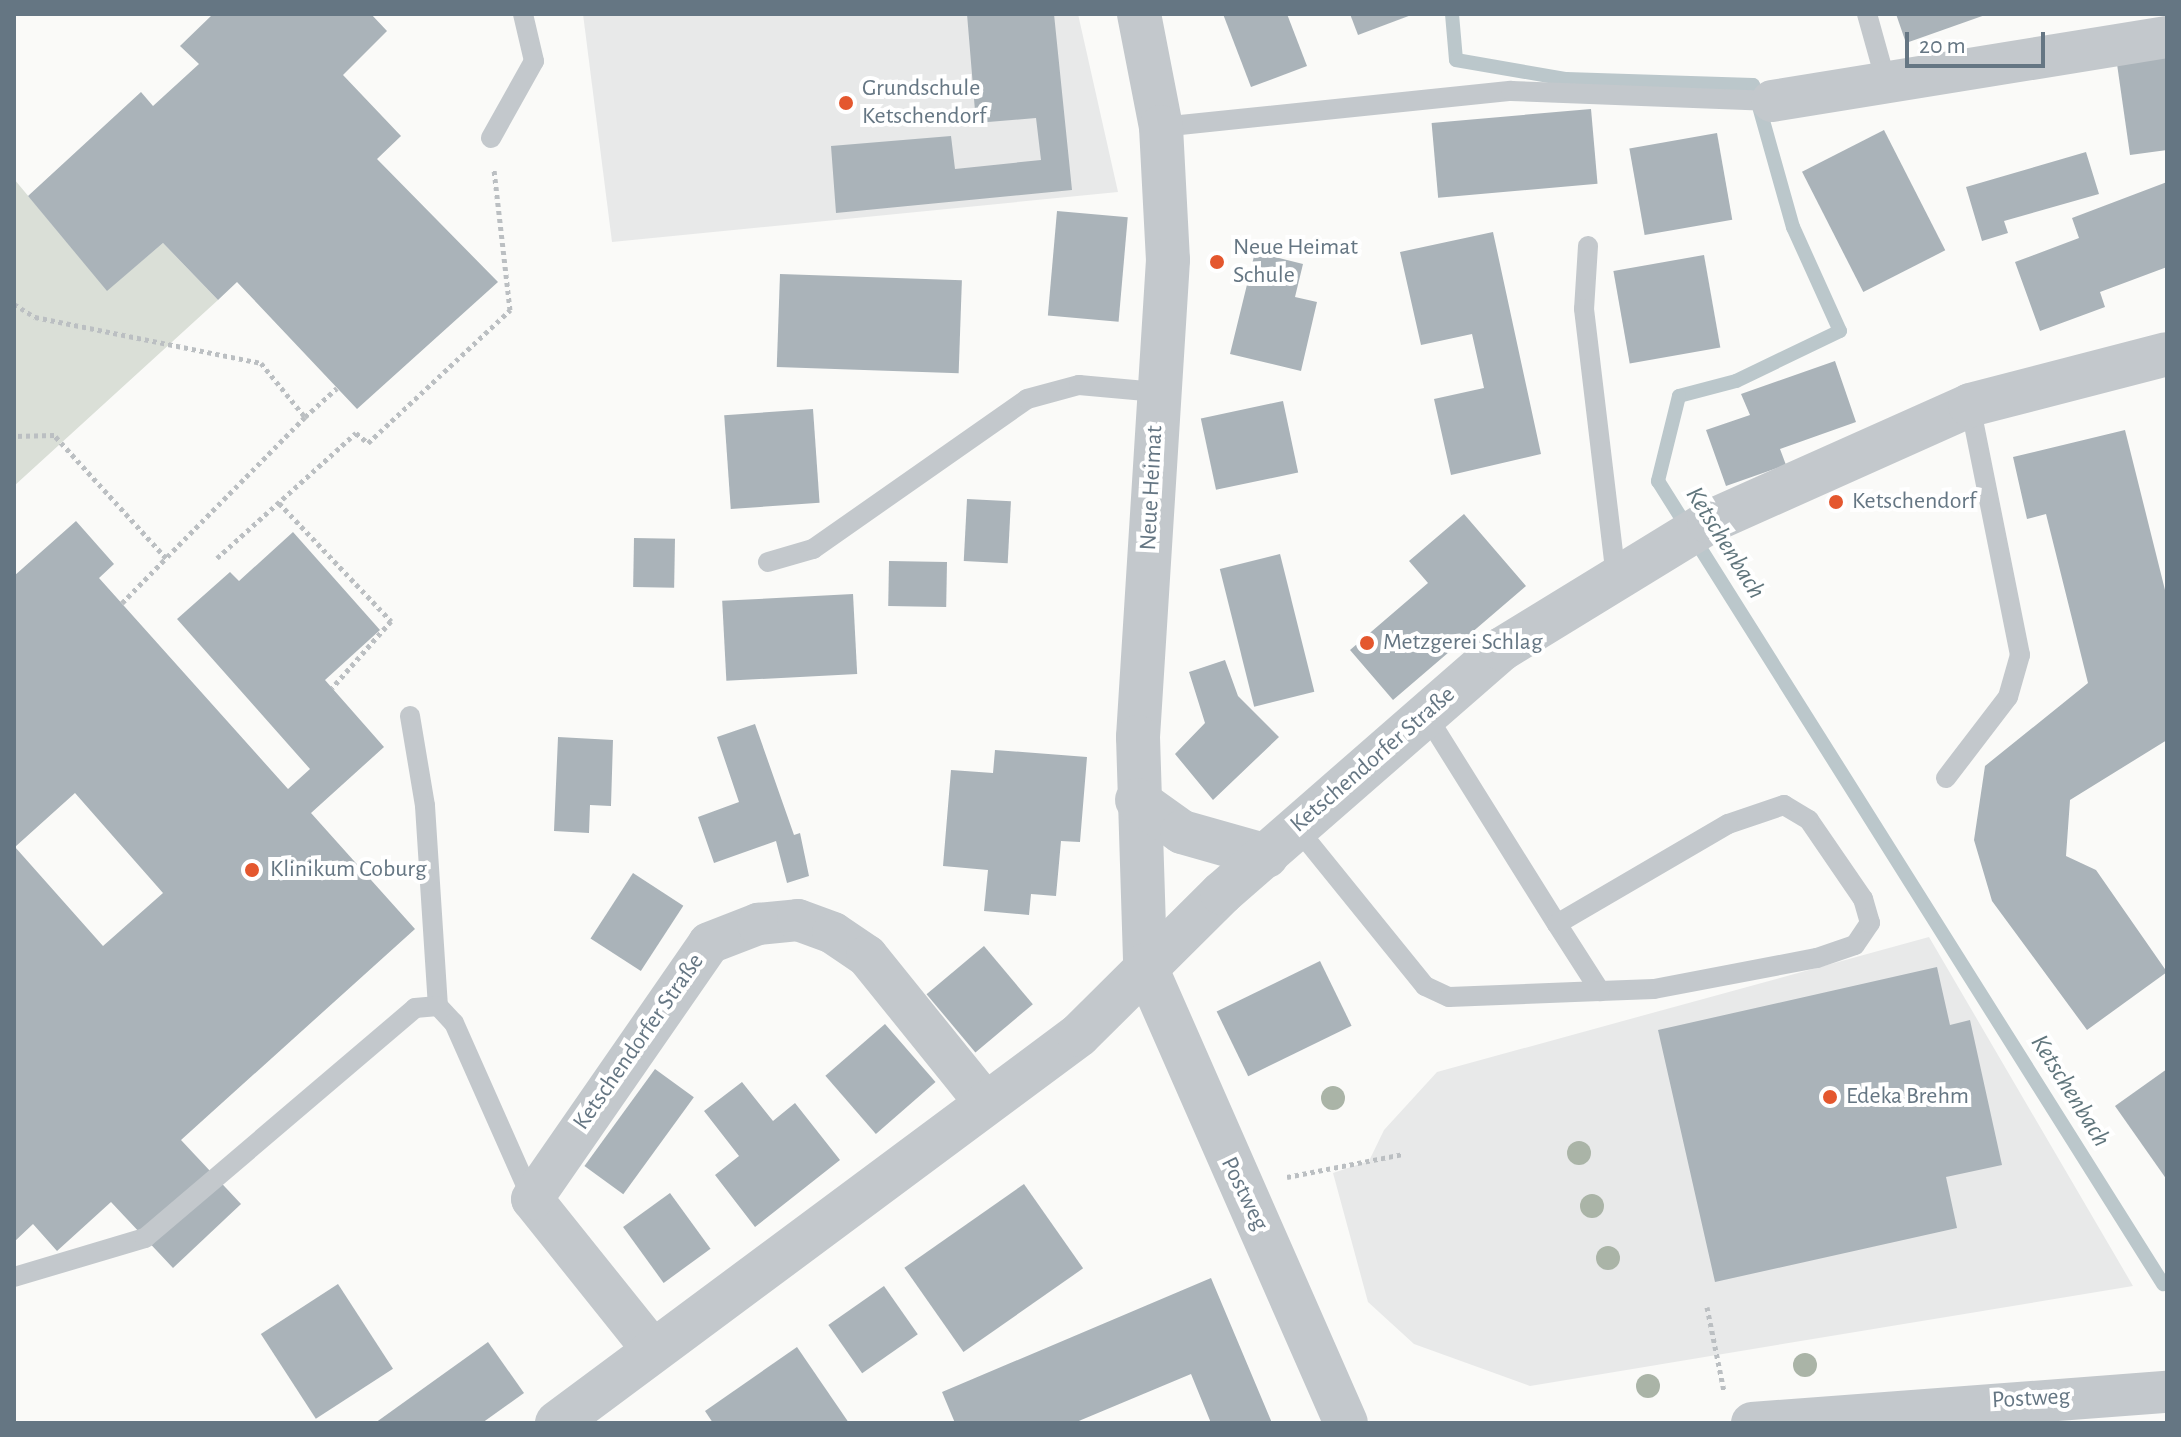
<!DOCTYPE html>
<meta charset="utf-8">
<style>
body{margin:0}
#map{position:relative;width:2181px;height:1437px;overflow:hidden;background:#fafaf8;font-family:"Alegreya Sans",sans-serif}
div>[style]{position:absolute}
.built>*{inset:0;background:#e8e9e9}
.green>*{inset:0;background:#dadfd7}
.stream>*{height:14px;margin:-7px;padding:0 7px;transform-origin:7px;border-radius:7px;background:#bbc7cb}
.building>*{inset:0;background:#aab3b9;transform-origin:0 0}
.path>*{height:5px;margin-top:-2.5px;transform-origin:0;background:repeating-linear-gradient(90deg,#bbbfc2 0 4px,transparent 0 8px)}
.service>*{height:20px;margin:-10px;padding:0 10px;transform-origin:10px;border-radius:10px;background:#c3c8cc}
.minor>*{height:42px;margin:-21px;padding:0 21px;transform-origin:21px;border-radius:21px;background:#c3c8cc}
.tertiary>*{height:44px;margin:-22px;padding:0 22px;transform-origin:22px;border-radius:22px;background:#c3c8cc}
.trees>*{width:24px;height:24px;margin:-12px;border-radius:50%;background:#aab4a7}
.dots>*{width:22px;height:22px;translate:-50% -50%;box-sizing:border-box;border:4px solid #fff;border-radius:50%}
span{translate:-50% -50%;white-space:nowrap;text-align:center;line-height:1.15;-webkit-text-stroke:8px #fff;paint-order:stroke}
.poi-label{font-size:24px;color:#657683}
.left{translate:0 -50%;text-align:left}
.street-label{font-size:24px;color:#657683}
.water-label{font-size:26px;color:#60757c;font-style:italic}
.frame{position:absolute;inset:0;border:16px solid #657683;pointer-events:none}
.scale{position:absolute;left:1905px;top:32px;width:140px;height:36px;box-sizing:border-box;border:4px solid #657683;border-top:0;padding-left:10px;font-size:24px;line-height:28px;white-space:nowrap;color:#657683;-webkit-text-stroke:6px #fff;paint-order:stroke}
</style>
<div id="map">
<div class="built">
<div style="clip-path:polygon(583px 14px,1078px 14px,1118px 192px,612px 242px)"></div>
<div style="clip-path:polygon(1929px 937px,2133px 1286px,1530px 1386px,1414px 1344px,1368px 1302px,1333px 1173px,1369px 1161px,1384px 1130px,1437px 1072px)"></div>
</div>
<div class="green">
<div style="clip-path:polygon(14px 179px,107px 290px,163px 243px,218px 300px,14px 486px)"></div>
</div>
<div class="stream">
<div style="left:1452px;top:14px;width:46px;rotate:85deg"></div>
<div style="left:1456px;top:60px;width:112px;rotate:9.8deg"></div>
<div style="left:1566px;top:79px;width:187px;rotate:1.8deg"></div>
<div style="left:1753px;top:85px;width:148px;rotate:74.3deg"></div>
<div style="left:1793px;top:227px;width:114px;rotate:65.7deg"></div>
<div style="left:1840px;top:331px;width:115px;rotate:154.3deg"></div>
<div style="left:1736px;top:381px;width:59px;rotate:165.3deg"></div>
<div style="left:1679px;top:396px;width:88px;rotate:103.9deg"></div>
<div style="left:1658px;top:481px;width:949px;rotate:57.83deg"></div>
</div>
<div class="building">
<div style="clip-path:polygon(213px 14px,371px 14px,387px 31px,343px 75px,401px 136px,377px 159px,498px 282px,357px 409px,237px 282px,218px 300px,163px 243px,107px 291px,28px 196px,141px 92px,153px 106px,199px 64px,180px 46px)"></div>
<div style="clip-path:polygon(967px 14px,1054px 14px,1072px 190px,836px 213px,831px 146px,951px 136px,955px 169px,1041px 160px,1036px 118px,976px 123px)"></div>
<div style="clip-path:polygon(1223px 14px,1287px 14px,1307px 66px,1251px 87px)"></div>
<div style="clip-path:polygon(1350px 14px,1414px 14px,1358px 35px)"></div>
<div style="clip-path:polygon(1896px 14px,1988px 14px,1906px 43px)"></div>
<div style="clip-path:polygon(2167px 57px,2167px 150px,2130px 155px,2117px 64px)"></div>
<div style="left:1591px;top:109px;width:75px;height:160px;rotate:85deg"></div>
<div style="left:1884px;top:130px;width:135px;height:92px;rotate:63deg"></div>
<div style="left:1717px;top:133px;width:88px;height:89px;rotate:80deg"></div>
<div style="clip-path:polygon(2086px 152px,2099px 194px,2004px 221px,2008px 233px,1982px 241px,1966px 187px)"></div>
<div style="clip-path:polygon(2167px 182px,2167px 267px,2100px 292px,2105px 307px,2040px 331px,2015px 262px,2079px 238px,2072px 218px)"></div>
<div style="left:1057px;top:211px;width:71px;height:105px;rotate:5deg"></div>
<div style="clip-path:polygon(1493px 232px,1541px 454px,1451px 475px,1434px 399px,1484px 388px,1472px 334px,1421px 345px,1400px 252px)"></div>
<div style="clip-path:polygon(1255px 252px,1303px 264px,1295px 297px,1317px 302px,1301px 371px,1230px 354px)"></div>
<div style="left:1704px;top:255px;width:94px;height:92px;rotate:80deg"></div>
<div style="left:780px;top:274px;width:182px;height:93px;rotate:2deg"></div>
<div style="clip-path:polygon(1835px 361px,1856px 422px,1780px 449px,1786px 465px,1726px 486px,1706px 430px,1750px 415px,1741px 394px)"></div>
<div style="left:1283px;top:401px;width:73px;height:84px;rotate:78deg"></div>
<div style="left:813px;top:409px;width:94px;height:89px;rotate:86deg"></div>
<div style="clip-path:polygon(2125px 430px,2167px 598px,2167px 740px,2070px 800px,2066px 856px,2096px 870px,2167px 972px,2087px 1030px,1992px 901px,1974px 840px,1985px 766px,2088px 683px,2046px 514px,2027px 519px,2013px 457px)"></div>
<div style="left:967px;top:499px;width:44px;height:62px;rotate:3deg"></div>
<div style="clip-path:polygon(1464px 514px,1526px 586px,1393px 700px,1350px 650px,1428px 583px,1409px 561px)"></div>
<div style="clip-path:polygon(evenodd,76px 521px,114px 564px,99px 578px,288px 789px,310px 769px,177px 619px,230px 572px,239px 581px,293px 532px,380px 630px,325px 680px,384px 747px,311px 813px,415px 929px,181px 1140px,241px 1204px,173px 1268px,111px 1202px,57px 1251px,33px 1224px,14px 1242px,14px 576px,76px 521px,75px 793px,163px 893px,103px 946px,15px 847px,75px 793px)"></div>
<div style="left:634px;top:538px;width:41px;height:49px;rotate:1deg"></div>
<div style="left:1280px;top:554px;width:142px;height:62px;rotate:76deg"></div>
<div style="left:889px;top:561px;width:58px;height:45px;rotate:1deg"></div>
<div style="left:853px;top:594px;width:80px;height:131px;rotate:87deg"></div>
<div style="clip-path:polygon(1225px 660px,1238px 696px,1279px 737px,1213px 800px,1175px 754px,1205px 723px,1189px 672px)"></div>
<div style="clip-path:polygon(755px 724px,794px 835px,800px 833px,809px 876px,787px 883px,776px 841px,714px 863px,698px 817px,739px 802px,717px 737px)"></div>
<div style="clip-path:polygon(558px 737px,613px 740px,611px 806px,590px 805px,589px 833px,554px 831px)"></div>
<div style="clip-path:polygon(995px 750px,1087px 757px,1080px 842px,1061px 841px,1056px 896px,1031px 894px,1029px 915px,984px 911px,988px 870px,943px 866px,951px 770px,993px 773px)"></div>
<div style="left:633px;top:873px;width:60px;height:78px;rotate:33deg"></div>
<div style="left:984px;top:946px;width:76px;height:75px;rotate:50deg"></div>
<div style="left:1320px;top:961px;width:72px;height:115px;rotate:64deg"></div>
<div style="clip-path:polygon(1937px 967px,1950px 1025px,1970px 1020px,2002px 1165px,1946px 1177px,1957px 1228px,1715px 1282px,1658px 1030px)"></div>
<div style="left:885px;top:1024px;width:77px;height:79px;rotate:49deg"></div>
<div style="left:655px;top:1069px;width:48px;height:120px;rotate:36deg"></div>
<div style="clip-path:polygon(2167px 1069px,2167px 1180px,2115px 1106px)"></div>
<div style="clip-path:polygon(742px 1082px,773px 1121px,795px 1103px,840px 1160px,755px 1227px,715px 1175px,739px 1156px,704px 1111px)"></div>
<div style="left:1024px;top:1184px;width:103px;height:146px;rotate:55deg"></div>
<div style="left:670px;top:1193px;width:69px;height:58px;rotate:54deg"></div>
<div style="clip-path:polygon(1211px 1278px,1272px 1423px,1211px 1423px,1191px 1374px,1074px 1423px,955px 1423px,942px 1392px)"></div>
<div style="left:338px;top:1284px;width:101px;height:92px;rotate:57deg"></div>
<div style="left:884px;top:1286px;width:59px;height:68px;rotate:55deg"></div>
<div style="clip-path:polygon(488px 1342px,524px 1393px,482px 1423px,375px 1423px)"></div>
<div style="clip-path:polygon(797px 1347px,849px 1423px,713px 1423px,705px 1411px)"></div>
</div>
<div class="path">
<div style="left:14px;top:304px;width:25px;rotate:32deg"></div>
<div style="left:35px;top:317px;width:231px;rotate:11.5deg"></div>
<div style="left:261px;top:363px;width:70px;rotate:50.8deg"></div>
<div style="left:305px;top:417px;width:198px;rotate:134.6deg"></div>
<div style="left:166px;top:558px;width:166px;rotate:-132.3deg"></div>
<div style="left:54px;top:435px;width:40px;rotate:178.6deg"></div>
<div style="left:305px;top:417px;width:43px;rotate:-42.2deg"></div>
<div style="left:279px;top:503px;width:163px;rotate:46.5deg"></div>
<div style="left:391px;top:621px;width:89px;rotate:131.4deg"></div>
<div style="left:217px;top:558px;width:187px;rotate:-42deg"></div>
<div style="left:356px;top:433px;width:16px;rotate:40deg"></div>
<div style="left:368px;top:443px;width:195px;rotate:-43.1deg"></div>
<div style="left:510px;top:310px;width:142px;rotate:-96.5deg"></div>
<div style="left:122px;top:603px;width:63px;rotate:-45.6deg"></div>
<div style="left:1287px;top:1177px;width:118px;rotate:-11.2deg"></div>
<div style="left:1707px;top:1307px;width:86px;rotate:78.6deg"></div>
</div>
<div class="service">
<div style="left:1867px;top:14px;width:71px;rotate:74.4deg"></div>
<div style="left:1161px;top:127px;width:352px;rotate:-5.9deg"></div>
<div style="left:1511px;top:91px;width:261px;rotate:2.2deg"></div>
<div style="left:491px;top:138px;width:88px;rotate:-60.8deg"></div>
<div style="left:534px;top:61px;width:48px;rotate:-103.2deg"></div>
<div style="left:1588px;top:246px;width:63px;rotate:93.6deg"></div>
<div style="left:1584px;top:309px;width:269px;rotate:83.2deg"></div>
<div style="left:768px;top:562px;width:47px;rotate:-16.1deg"></div>
<div style="left:813px;top:549px;width:261px;rotate:-35deg"></div>
<div style="left:1027px;top:399px;width:54px;rotate:-15.1deg"></div>
<div style="left:1079px;top:385px;width:78px;rotate:5.1deg"></div>
<div style="left:1425px;top:713px;width:249px;rotate:58deg"></div>
<div style="left:1557px;top:924px;width:80px;rotate:57.3deg"></div>
<div style="left:1600px;top:991px;width:54px;rotate:-2.1deg"></div>
<div style="left:1654px;top:989px;width:166px;rotate:-10.8deg"></div>
<div style="left:1817px;top:958px;width:40px;rotate:-18.9deg"></div>
<div style="left:1855px;top:945px;width:27px;rotate:-56deg"></div>
<div style="left:1870px;top:923px;width:25px;rotate:-106deg"></div>
<div style="left:1863px;top:899px;width:96px;rotate:-124.4deg"></div>
<div style="left:1809px;top:820px;width:29px;rotate:-149deg"></div>
<div style="left:1784px;top:805px;width:59px;rotate:161.3deg"></div>
<div style="left:1728px;top:824px;width:198px;rotate:149.7deg"></div>
<div style="left:410px;top:716px;width:91px;rotate:80.5deg"></div>
<div style="left:425px;top:806px;width:200px;rotate:86.3deg"></div>
<div style="left:1946px;top:778px;width:102px;rotate:-52.6deg"></div>
<div style="left:2008px;top:697px;width:44px;rotate:-74.1deg"></div>
<div style="left:2020px;top:655px;width:255px;rotate:-101.3deg"></div>
<div style="left:1297px;top:828px;width:203px;rotate:51deg"></div>
<div style="left:1425px;top:986px;width:26px;rotate:25deg"></div>
<div style="left:1449px;top:997px;width:151px;rotate:-2.3deg"></div>
<div style="left:14px;top:1277px;width:137px;rotate:-16.6deg"></div>
<div style="left:145px;top:1238px;width:355px;rotate:-40.4deg"></div>
<div style="left:415px;top:1008px;width:23px;rotate:-5deg"></div>
<div style="left:438px;top:1006px;width:23px;rotate:47deg"></div>
<div style="left:454px;top:1023px;width:193px;rotate:66.1deg"></div>
</div>
<div class="minor">
<div style="left:1772px;top:101px;width:400px;rotate:-9.2deg"></div>
<div style="left:653px;top:1350px;width:193px;rotate:-128.7deg"></div>
<div style="left:532px;top:1199px;width:311px;rotate:-55.3deg"></div>
<div style="left:709px;top:943px;width:53px;rotate:-21.2deg"></div>
<div style="left:758px;top:924px;width:40px;rotate:-5.7deg"></div>
<div style="left:798px;top:920px;width:37px;rotate:20deg"></div>
<div style="left:833px;top:933px;width:41px;rotate:34.1deg"></div>
<div style="left:867px;top:956px;width:186px;rotate:51.1deg"></div>
<div style="left:1752px;top:1423px;width:416px;rotate:-4.3deg"></div>
</div>
<div class="tertiary">
<div style="left:1139px;top:14px;width:115px;rotate:79deg"></div>
<div style="left:1161px;top:127px;width:133px;rotate:87deg"></div>
<div style="left:1168px;top:260px;width:478px;rotate:93.6deg"></div>
<div style="left:1138px;top:737px;width:228px;rotate:88.2deg"></div>
<div style="left:1145px;top:965px;width:500px;rotate:66.31deg"></div>
<div style="left:1137px;top:800px;width:55px;rotate:35.4deg"></div>
<div style="left:1182px;top:832px;width:88px;rotate:15.8deg"></div>
<div style="left:557px;top:1423px;width:650px;rotate:-36.62deg"></div>
<div style="left:1079px;top:1035px;width:202px;rotate:-44.8deg"></div>
<div style="left:1222px;top:893px;width:371px;rotate:-41.1deg"></div>
<div style="left:1502px;top:649px;width:243px;rotate:-31.5deg"></div>
<div style="left:1709px;top:522px;width:286px;rotate:-24.1deg"></div>
<div style="left:1970px;top:405px;width:203px;rotate:-14.5deg"></div>
</div>
<div class="trees">
<div style="left:1333px;top:1098px"></div>
<div style="left:1579px;top:1153px"></div>
<div style="left:1592px;top:1206px"></div>
<div style="left:1608px;top:1258px"></div>
<div style="left:1805px;top:1365px"></div>
<div style="left:1648px;top:1386px"></div>
</div>
<div class="dots">
<div style="left:846px;top:103px;background:#e4572e"></div>
<div style="left:1217px;top:262px;background:#e4572e"></div>
<div style="left:1836px;top:502px;background:#e4572e"></div>
<div style="left:1367px;top:643px;background:#e4572e"></div>
<div style="left:252px;top:870px;background:#e4572e"></div>
<div style="left:1830px;top:1097px;background:#e4572e"></div>
</div>
<div class="poi-label">
<span class="left" style="left:862px;top:103px">Grundschule<br>Ketschendorf</span>
<span class="left" style="left:1233px;top:262px">Neue Heimat<br>Schule</span>
<span class="left" style="left:1852px;top:502px">Ketschendorf</span>
<span class="left" style="left:1383px;top:643px">Metzgerei Schlag</span>
<span class="left" style="left:270px;top:870px">Klinikum Coburg</span>
<span class="left" style="left:1846px;top:1097px">Edeka Brehm</span>
</div>
<div class="street-label">
<span style="left:1152px;top:488px;rotate:-87deg">Neue Heimat</span>
<span style="left:1373px;top:760px;rotate:-41deg">Ketschendorfer Straße</span>
<span style="left:639px;top:1042px;rotate:-55deg">Ketschendorfer Straße</span>
<span style="left:1244px;top:1194px;rotate:64deg">Postweg</span>
<span style="left:2031px;top:1399px;rotate:-3deg">Postweg</span>
</div>
<div class="water-label">
<span style="left:1725px;top:543px;rotate:58deg">Ketschenbach</span>
<span style="left:2070px;top:1091px;rotate:58deg">Ketschenbach</span>
</div>
<div class="frame"></div>
<div class="scale">20 m</div>
</div>
